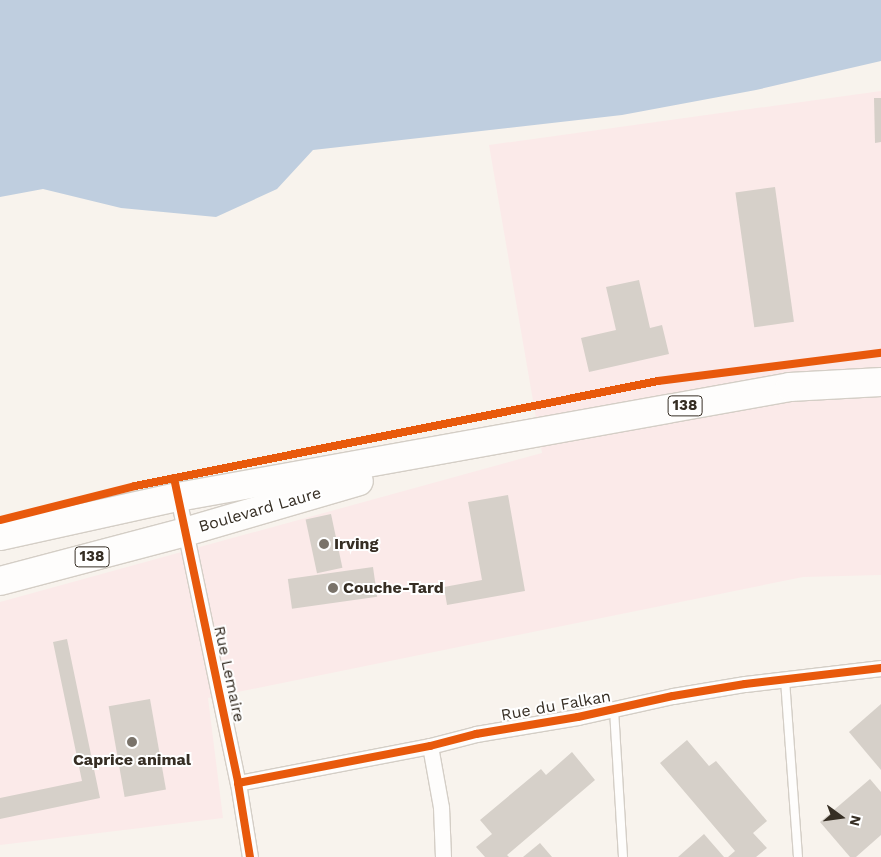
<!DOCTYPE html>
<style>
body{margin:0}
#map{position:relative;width:881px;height:857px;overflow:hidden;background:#f8f3ed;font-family:"Work Sans",sans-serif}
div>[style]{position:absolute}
.commercial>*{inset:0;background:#fbeae9}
.water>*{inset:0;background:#bfcedf}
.building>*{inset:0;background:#d6d0c9;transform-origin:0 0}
.roads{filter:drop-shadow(1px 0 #d4cec6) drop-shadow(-1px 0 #d4cec6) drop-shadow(0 1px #d4cec6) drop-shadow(0 -1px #d4cec6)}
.lane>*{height:8px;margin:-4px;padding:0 4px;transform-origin:4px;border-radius:4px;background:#fefdfc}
.street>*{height:15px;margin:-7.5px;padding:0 7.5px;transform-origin:7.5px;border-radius:7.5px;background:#fefdfc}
.highway>*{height:28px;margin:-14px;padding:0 14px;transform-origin:14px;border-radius:14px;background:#fefdfc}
.cycleway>*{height:8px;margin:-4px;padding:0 4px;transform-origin:4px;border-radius:4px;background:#e8590c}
.dots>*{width:14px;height:14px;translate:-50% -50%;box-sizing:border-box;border:2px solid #fff;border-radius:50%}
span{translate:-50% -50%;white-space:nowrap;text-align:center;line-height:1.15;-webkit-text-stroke:4px #fff;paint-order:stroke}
.shield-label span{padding:1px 4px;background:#fff;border:1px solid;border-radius:4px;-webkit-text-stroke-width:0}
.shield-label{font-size:15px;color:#362e24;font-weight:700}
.street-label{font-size:16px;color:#362e24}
.poi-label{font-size:16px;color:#362e24;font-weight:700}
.left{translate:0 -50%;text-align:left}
.north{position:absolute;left:816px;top:792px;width:50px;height:50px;-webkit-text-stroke:4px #fff;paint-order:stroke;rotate:104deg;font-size:14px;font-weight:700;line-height:20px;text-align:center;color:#362e24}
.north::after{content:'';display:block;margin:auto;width:18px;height:22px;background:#362e24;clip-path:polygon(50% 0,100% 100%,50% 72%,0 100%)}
</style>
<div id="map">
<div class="commercial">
<div style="clip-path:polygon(881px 91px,881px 575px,803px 577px,208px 698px,223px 818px,0 845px,0 602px,542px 453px,489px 145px)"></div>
</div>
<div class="water">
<div style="clip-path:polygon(0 0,881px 0,881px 61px,756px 90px,622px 115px,313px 150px,277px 189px,216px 217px,121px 208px,43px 189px,0 197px)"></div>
</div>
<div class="building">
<div style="clip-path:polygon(874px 98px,881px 98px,881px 142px,875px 143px)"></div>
<div style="left:775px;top:187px;width:136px;height:40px;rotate:82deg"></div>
<div style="clip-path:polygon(639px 280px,650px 328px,662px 325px,669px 354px,589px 372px,581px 338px,616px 330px,606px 287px)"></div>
<div style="clip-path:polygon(508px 495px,525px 591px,447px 605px,444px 587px,482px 580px,468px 502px)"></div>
<div style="left:331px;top:514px;width:55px;height:26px;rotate:78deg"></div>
<div style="left:373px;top:567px;width:30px;height:86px;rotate:82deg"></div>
<div style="clip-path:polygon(67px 639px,100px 798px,0 819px,0 798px,82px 781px,53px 642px)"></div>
<div style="left:150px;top:699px;width:92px;height:42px;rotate:80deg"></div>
<div style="clip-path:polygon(881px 704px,881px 770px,849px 732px)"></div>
<div style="clip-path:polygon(687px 740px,709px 766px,716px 761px,767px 821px,753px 833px,767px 848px,756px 857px,728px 857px,735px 851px,660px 763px)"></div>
<div style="clip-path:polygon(572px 752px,595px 780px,507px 855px,509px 857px,485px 857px,476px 847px,492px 834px,480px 820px,541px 769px,546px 775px)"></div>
<div style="clip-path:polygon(870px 779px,881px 792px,881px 835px,856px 857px,850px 857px,820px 822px)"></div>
<div style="clip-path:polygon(704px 834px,724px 857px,678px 857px)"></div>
<div style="clip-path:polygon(540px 843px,552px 857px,523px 857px)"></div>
</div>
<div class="roads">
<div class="lane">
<div style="left:785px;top:680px;width:177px;rotate:85.8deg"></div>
<div style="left:614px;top:710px;width:147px;rotate:86.5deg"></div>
</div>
<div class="street">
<div style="left:178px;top:497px;width:292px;rotate:78.2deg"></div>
<div style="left:238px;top:783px;width:75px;rotate:80.8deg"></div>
<div style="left:430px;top:746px;width:62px;rotate:79.8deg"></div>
<div style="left:441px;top:807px;width:50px;rotate:87.7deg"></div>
<div style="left:238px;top:783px;width:196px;rotate:-10.9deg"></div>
<div style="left:430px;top:746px;width:48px;rotate:-14.6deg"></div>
<div style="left:476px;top:734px;width:103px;rotate:-9.5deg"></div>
<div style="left:578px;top:717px;width:97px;rotate:-12.5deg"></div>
<div style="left:673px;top:696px;width:73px;rotate:-9.5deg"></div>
<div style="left:745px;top:684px;width:137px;rotate:-6.7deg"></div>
</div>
<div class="highway">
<div style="left:0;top:536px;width:182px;rotate:-12.4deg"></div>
<div style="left:178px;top:497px;width:622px;rotate:-10.19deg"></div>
<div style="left:790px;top:387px;width:91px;rotate:-3.1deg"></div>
<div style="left:0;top:581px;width:191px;rotate:-14.8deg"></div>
<div style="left:185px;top:532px;width:181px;rotate:-16.3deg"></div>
</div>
</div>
<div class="cycleway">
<div style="left:174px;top:478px;width:312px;rotate:78.1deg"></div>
<div style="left:238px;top:783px;width:75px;rotate:80.8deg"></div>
<div style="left:0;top:520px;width:139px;rotate:-14.1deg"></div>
<div style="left:135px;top:486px;width:533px;rotate:-11.35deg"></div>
<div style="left:658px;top:381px;width:225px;rotate:-7.2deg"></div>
<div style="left:238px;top:783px;width:196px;rotate:-10.9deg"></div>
<div style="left:430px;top:746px;width:48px;rotate:-14.6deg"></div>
<div style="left:476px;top:734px;width:103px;rotate:-9.5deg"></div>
<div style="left:578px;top:717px;width:97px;rotate:-12.5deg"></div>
<div style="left:673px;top:696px;width:73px;rotate:-9.5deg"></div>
<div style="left:745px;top:684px;width:137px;rotate:-6.7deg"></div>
</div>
<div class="dots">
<div style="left:324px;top:544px;background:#7a736a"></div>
<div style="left:333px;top:588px;background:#7a736a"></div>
<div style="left:132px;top:742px;background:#7a736a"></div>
</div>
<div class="shield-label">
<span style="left:685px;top:406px">138</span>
<span style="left:92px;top:557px">138</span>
</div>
<div class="street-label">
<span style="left:260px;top:510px;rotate:-16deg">Boulevard Laure</span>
<span style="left:229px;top:674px;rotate:78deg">Rue Lemaire</span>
<span style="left:556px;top:706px;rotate:-10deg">Rue du Falkan</span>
</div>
<div class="poi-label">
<span class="left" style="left:334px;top:544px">Irving</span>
<span class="left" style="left:343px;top:588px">Couche-Tard</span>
<span style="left:132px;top:760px">Caprice animal</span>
</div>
<div class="north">N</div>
</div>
